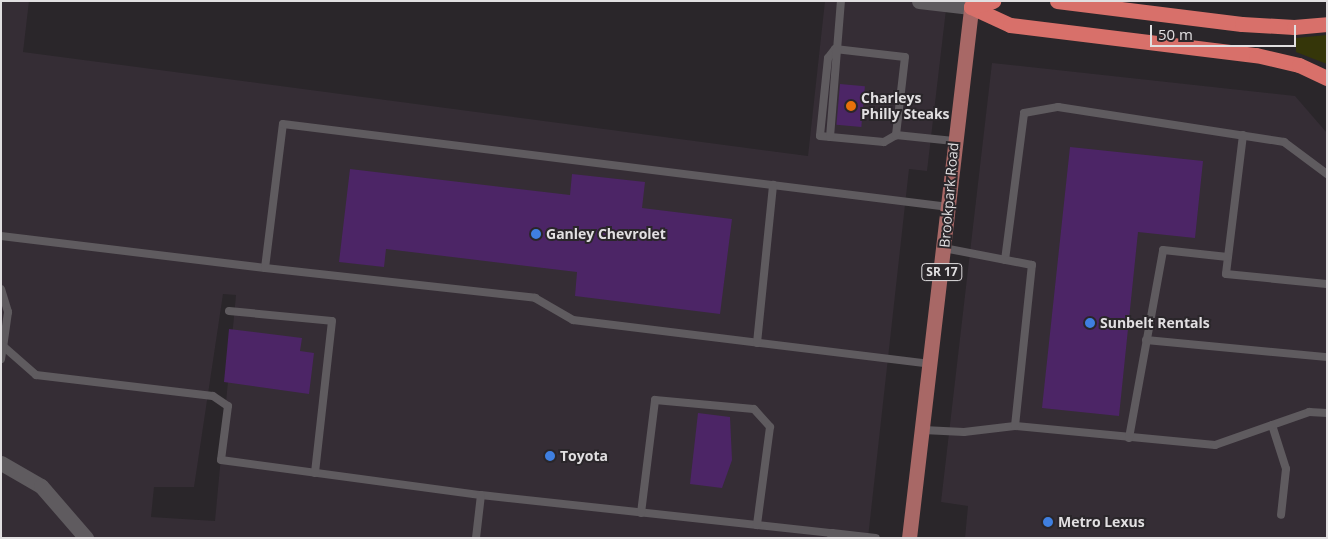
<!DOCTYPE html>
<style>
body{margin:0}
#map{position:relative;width:1328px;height:539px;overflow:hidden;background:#2a262a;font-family:"Open Sans",sans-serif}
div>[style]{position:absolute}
.built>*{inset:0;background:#352d35}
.green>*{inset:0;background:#353609}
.building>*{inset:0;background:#4c2566;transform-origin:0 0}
.lane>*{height:8px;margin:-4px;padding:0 4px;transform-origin:4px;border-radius:4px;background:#5f5b5f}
.street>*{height:15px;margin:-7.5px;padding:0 7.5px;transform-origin:7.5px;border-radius:7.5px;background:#5f5b5f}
.primary>*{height:15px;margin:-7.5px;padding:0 7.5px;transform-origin:7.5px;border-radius:7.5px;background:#a86866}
.highway>*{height:15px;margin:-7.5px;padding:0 7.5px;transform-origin:7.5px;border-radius:7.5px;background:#d8706a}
.dots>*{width:14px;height:14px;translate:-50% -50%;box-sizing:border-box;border:2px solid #2a262a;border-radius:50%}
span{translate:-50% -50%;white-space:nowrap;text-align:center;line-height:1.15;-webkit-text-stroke:4px #2a262a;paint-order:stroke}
.shield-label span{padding:1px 4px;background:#2a262a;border:1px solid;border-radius:4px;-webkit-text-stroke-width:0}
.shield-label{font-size:12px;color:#e1dfe1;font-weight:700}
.poi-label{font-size:14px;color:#e1dfe1;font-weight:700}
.left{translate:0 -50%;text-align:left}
.street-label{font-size:14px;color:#e1dfe1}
.frame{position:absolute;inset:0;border:2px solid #e1dfe1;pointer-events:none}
.scale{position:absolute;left:1150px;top:25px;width:146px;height:22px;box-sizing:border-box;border:2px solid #e1dfe1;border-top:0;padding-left:6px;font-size:15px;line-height:18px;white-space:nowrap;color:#e1dfe1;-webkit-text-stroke:4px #2a262a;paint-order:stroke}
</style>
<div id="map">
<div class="built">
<div style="clip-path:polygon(evenodd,1px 1px,29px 1px,23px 52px,808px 156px,825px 1px,947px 1px,927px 171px,909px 169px,868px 538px,1px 538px,1px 1px,223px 294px,236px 295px,215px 521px,151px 517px,154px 487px,194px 487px,223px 294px)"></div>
<div style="clip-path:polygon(992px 63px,1295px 96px,1327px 133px,1327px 538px,965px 538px,968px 506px,941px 502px)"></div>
</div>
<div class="green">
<div style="clip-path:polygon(1327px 35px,1327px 64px,1296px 52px,1296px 38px)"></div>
</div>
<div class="building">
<div style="left:840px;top:84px;width:25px;height:41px;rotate:5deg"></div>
<div style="clip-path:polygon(1070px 147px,1203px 161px,1195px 238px,1138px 232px,1119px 416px,1042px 408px)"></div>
<div style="clip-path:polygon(350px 169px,570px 195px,572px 174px,645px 182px,642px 208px,732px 219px,720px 314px,575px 296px,577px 272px,386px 249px,384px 267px,339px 262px)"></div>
<div style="clip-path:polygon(229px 329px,302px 338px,300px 351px,314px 353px,309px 394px,224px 382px)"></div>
<div style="clip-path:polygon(698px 413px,730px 417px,732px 460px,722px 488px,690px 484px)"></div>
</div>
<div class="lane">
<div style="left:835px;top:49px;width:11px;rotate:128deg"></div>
<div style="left:828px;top:58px;width:78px;rotate:95.9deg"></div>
<div style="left:820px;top:136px;width:64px;rotate:5.4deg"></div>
<div style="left:884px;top:142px;width:14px;rotate:-30deg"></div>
<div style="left:896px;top:135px;width:58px;rotate:5.9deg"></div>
<div style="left:835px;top:49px;width:70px;rotate:6.5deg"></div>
<div style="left:905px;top:57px;width:79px;rotate:96.6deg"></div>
<div style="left:1243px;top:135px;width:140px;rotate:97deg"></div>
<div style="left:1226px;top:274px;width:101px;rotate:5.7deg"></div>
<div style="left:830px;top:137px;width:136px;rotate:-85.4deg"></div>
<div style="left:1px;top:236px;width:266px;rotate:6.9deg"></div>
<div style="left:265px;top:268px;width:145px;rotate:-82.9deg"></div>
<div style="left:283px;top:124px;width:671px;rotate:7.1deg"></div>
<div style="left:1005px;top:260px;width:148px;rotate:-82.6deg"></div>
<div style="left:1024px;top:113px;width:35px;rotate:-10deg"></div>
<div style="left:1058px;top:107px;width:229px;rotate:8.8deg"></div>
<div style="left:1284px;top:142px;width:54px;rotate:36.7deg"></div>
<div style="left:265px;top:268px;width:272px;rotate:6.3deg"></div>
<div style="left:535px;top:298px;width:44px;rotate:30.1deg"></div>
<div style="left:573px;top:320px;width:360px;rotate:7deg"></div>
<div style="left:1px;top:289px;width:24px;rotate:73deg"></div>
<div style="left:8px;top:312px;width:34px;rotate:98deg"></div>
<div style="left:3px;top:346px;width:44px;rotate:41.3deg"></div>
<div style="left:36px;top:375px;width:178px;rotate:6.8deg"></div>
<div style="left:213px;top:396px;width:18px;rotate:34deg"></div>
<div style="left:228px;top:406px;width:54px;rotate:97.4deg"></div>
<div style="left:221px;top:460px;width:262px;rotate:7.7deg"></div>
<div style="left:481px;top:495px;width:353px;rotate:6.2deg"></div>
<div style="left:832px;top:533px;width:5px;rotate:101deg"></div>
<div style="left:229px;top:311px;width:103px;rotate:5.5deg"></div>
<div style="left:332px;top:321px;width:153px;rotate:96.4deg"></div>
<div style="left:1146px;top:340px;width:182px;rotate:5.4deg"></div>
<div style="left:757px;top:343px;width:159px;rotate:-84.2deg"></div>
<div style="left:1px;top:359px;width:13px;rotate:-81deg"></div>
<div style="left:1272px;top:425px;width:46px;rotate:72.3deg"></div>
<div style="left:1286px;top:469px;width:46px;rotate:96.2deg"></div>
<div style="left:1015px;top:426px;width:201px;rotate:5.4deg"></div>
<div style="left:1215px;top:445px;width:100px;rotate:-19.3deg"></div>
<div style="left:1309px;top:412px;width:18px;rotate:3deg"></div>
<div style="left:923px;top:430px;width:41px;rotate:2.8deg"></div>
<div style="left:964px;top:432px;width:51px;rotate:-6.7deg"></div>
<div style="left:1015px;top:426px;width:162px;rotate:-84deg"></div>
<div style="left:1032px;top:265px;width:90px;rotate:-169.1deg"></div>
<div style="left:1129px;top:438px;width:191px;rotate:-79.7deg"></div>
<div style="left:1163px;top:250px;width:65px;rotate:6.1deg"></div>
<div style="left:641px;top:513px;width:114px;rotate:-82.9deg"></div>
<div style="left:655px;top:400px;width:99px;rotate:5.2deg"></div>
<div style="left:754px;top:409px;width:24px;rotate:48deg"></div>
<div style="left:770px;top:427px;width:99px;rotate:97.6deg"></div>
<div style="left:832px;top:533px;width:44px;rotate:6.5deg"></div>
<div style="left:476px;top:538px;width:43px;rotate:-83.4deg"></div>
</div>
<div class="street">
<div style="left:919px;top:1px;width:52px;rotate:6.6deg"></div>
<div style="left:1px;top:463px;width:46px;rotate:29.9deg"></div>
<div style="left:41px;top:486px;width:69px;rotate:49.1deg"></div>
</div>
<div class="primary">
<div style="left:909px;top:538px;width:541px;rotate:-83.31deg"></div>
</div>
<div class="highway">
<div style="left:1057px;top:1px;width:186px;rotate:7.1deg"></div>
<div style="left:1242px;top:24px;width:52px;rotate:3.3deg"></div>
<div style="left:1294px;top:27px;width:33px;rotate:-5deg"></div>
<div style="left:971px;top:7px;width:43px;rotate:24.8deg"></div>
<div style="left:1010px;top:25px;width:248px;rotate:7deg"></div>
<div style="left:1256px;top:55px;width:44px;rotate:13.1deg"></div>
<div style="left:1299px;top:65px;width:31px;rotate:25deg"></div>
<div style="left:971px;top:7px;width:23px;rotate:-15deg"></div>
</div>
<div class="dots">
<div style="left:851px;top:106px;background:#e8710a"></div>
<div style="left:536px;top:234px;background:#3f7fe0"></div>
<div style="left:1090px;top:323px;background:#3f7fe0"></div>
<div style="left:550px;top:456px;background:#3f7fe0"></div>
<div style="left:1048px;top:522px;background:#3f7fe0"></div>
</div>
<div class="shield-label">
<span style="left:942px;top:272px">SR 17</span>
</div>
<div class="poi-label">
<span class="left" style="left:861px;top:106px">Charleys<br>Philly Steaks</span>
<span class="left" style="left:546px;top:234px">Ganley Chevrolet</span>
<span class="left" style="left:1100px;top:323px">Sunbelt Rentals</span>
<span class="left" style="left:560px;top:456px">Toyota</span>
<span class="left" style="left:1058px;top:522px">Metro Lexus</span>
</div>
<div class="street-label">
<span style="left:949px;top:195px;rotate:-85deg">Brookpark Road</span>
</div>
<div class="frame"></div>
<div class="scale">50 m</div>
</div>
